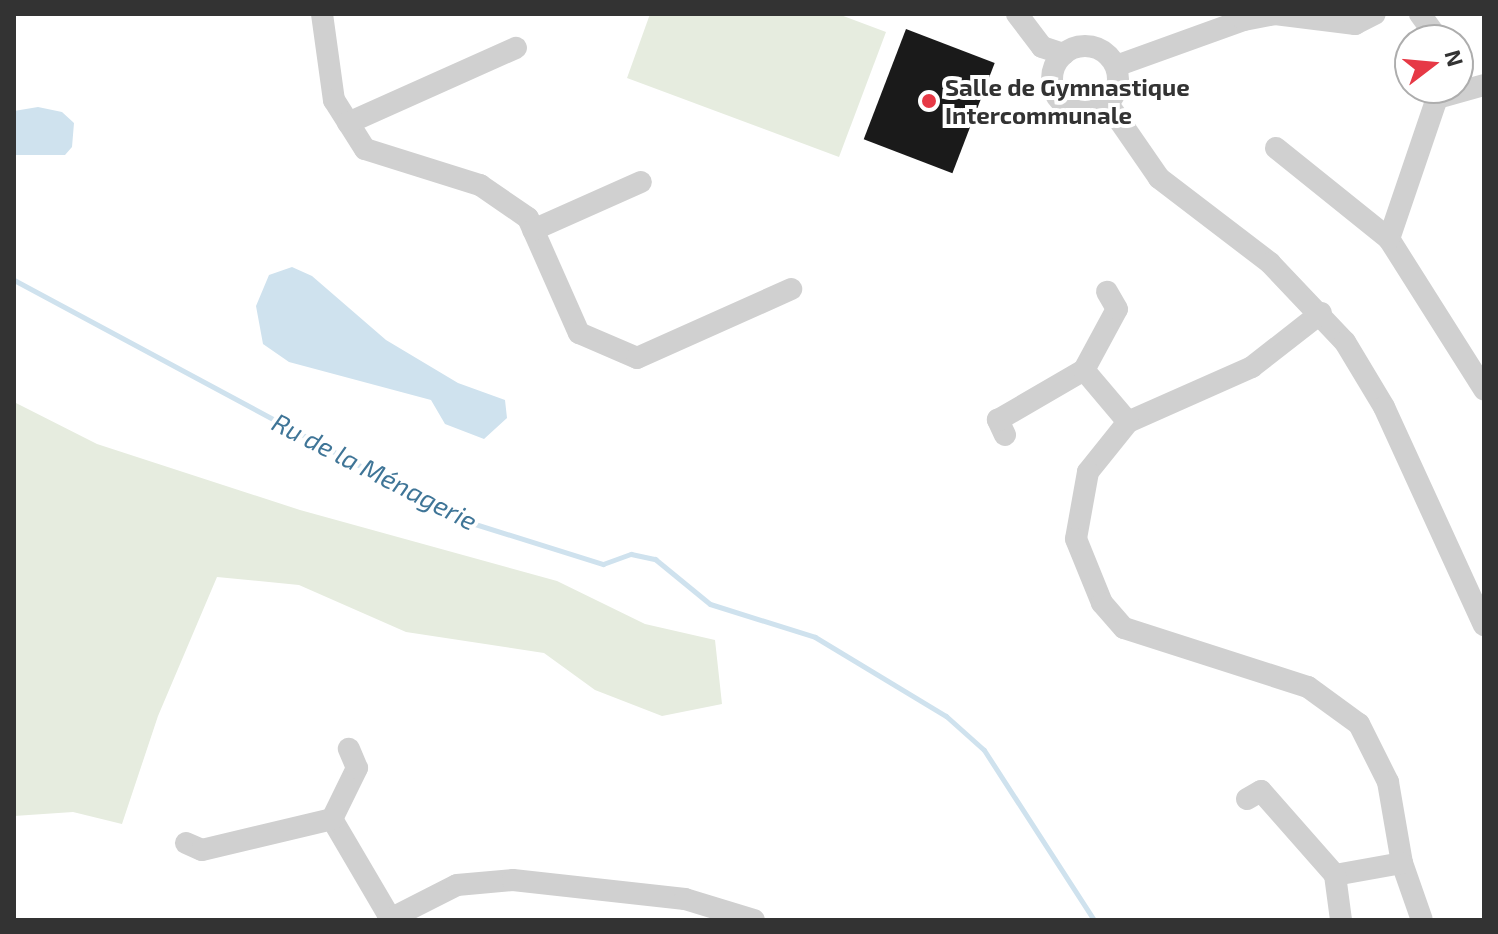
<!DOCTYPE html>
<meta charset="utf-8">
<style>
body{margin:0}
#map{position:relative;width:1498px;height:934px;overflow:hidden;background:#fff;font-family:"Exo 2",sans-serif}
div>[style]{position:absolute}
.green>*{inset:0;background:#e6ecdf}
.water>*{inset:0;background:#cfe2ee}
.stream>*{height:5px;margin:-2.5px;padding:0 2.5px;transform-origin:2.5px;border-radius:2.5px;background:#cfe2ee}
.building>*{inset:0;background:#1a1a1a;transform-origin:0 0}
.minor>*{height:22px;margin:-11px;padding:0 11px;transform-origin:11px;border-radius:11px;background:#d0d0d0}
.minor>.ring{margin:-11px;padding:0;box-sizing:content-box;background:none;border:22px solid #d0d0d0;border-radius:50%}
.dots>*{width:22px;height:22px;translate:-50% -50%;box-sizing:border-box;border:4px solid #fff;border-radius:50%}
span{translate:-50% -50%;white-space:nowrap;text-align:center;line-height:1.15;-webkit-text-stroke:8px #fff;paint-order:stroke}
.poi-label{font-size:24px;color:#333;font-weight:700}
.left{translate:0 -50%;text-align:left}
.water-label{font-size:26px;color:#3f7597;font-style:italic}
.frame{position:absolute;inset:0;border:16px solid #333;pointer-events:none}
.north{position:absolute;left:1394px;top:24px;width:80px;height:80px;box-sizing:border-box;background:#fff;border:2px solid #adadad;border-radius:50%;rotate:74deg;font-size:22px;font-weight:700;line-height:32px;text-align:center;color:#333}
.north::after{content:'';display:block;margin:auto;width:28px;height:36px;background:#e63946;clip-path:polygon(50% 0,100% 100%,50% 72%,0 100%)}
</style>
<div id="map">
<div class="green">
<div style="clip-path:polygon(650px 14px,838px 14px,886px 32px,839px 157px,627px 78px)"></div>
<div style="clip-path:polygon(14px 402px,97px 444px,300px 510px,557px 581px,645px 624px,715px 640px,722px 704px,662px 716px,595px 690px,544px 653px,406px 632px,299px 585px,217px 577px,158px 716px,122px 824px,73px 812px,14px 816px)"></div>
</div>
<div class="water">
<div style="clip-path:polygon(38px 107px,62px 112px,74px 123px,72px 147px,65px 155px,16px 155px,14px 181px,14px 111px)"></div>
<div style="clip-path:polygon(292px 267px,312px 276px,386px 340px,458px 383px,505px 400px,507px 418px,484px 439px,445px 424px,431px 400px,289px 362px,263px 344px,256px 306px,269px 275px)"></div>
</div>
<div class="stream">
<div style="left:14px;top:280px;width:505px;rotate:28.24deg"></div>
<div style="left:459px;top:519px;width:151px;rotate:17.4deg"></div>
<div style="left:603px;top:564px;width:30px;rotate:-20deg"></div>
<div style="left:631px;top:554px;width:25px;rotate:12deg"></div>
<div style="left:655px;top:559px;width:71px;rotate:39.3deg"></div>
<div style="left:710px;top:604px;width:110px;rotate:17.4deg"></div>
<div style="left:815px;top:637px;width:153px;rotate:31.1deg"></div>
<div style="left:946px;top:716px;width:51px;rotate:41.8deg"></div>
<div style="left:984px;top:750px;width:202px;rotate:57.1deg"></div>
</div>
<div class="building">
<div style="left:906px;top:29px;width:95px;height:118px;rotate:21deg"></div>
</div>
<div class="minor">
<div style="left:322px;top:14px;width:87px;rotate:82.1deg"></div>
<div style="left:334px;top:100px;width:58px;rotate:57.7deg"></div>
<div style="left:365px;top:149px;width:121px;rotate:17.4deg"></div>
<div style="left:480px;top:185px;width:58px;rotate:34.5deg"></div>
<div style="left:528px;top:218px;width:126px;rotate:66.1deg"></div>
<div style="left:579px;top:333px;width:63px;rotate:23.3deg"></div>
<div style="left:637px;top:358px;width:169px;rotate:-24.1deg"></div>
<div style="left:1017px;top:14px;width:41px;rotate:52.9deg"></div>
<div style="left:1042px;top:47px;width:23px;rotate:18deg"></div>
<div style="left:1420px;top:14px;width:32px;rotate:54deg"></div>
<div class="ring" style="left:1052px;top:46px;width:44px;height:44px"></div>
<div style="left:1116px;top:66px;width:136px;rotate:-19.8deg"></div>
<div style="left:1244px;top:20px;width:32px;rotate:-11deg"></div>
<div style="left:1275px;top:14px;width:81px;rotate:7.1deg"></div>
<div style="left:1355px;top:24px;width:22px;rotate:-27deg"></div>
<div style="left:1484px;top:85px;width:49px;rotate:164.5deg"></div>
<div style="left:1437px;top:98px;width:149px;rotate:108.8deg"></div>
<div style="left:1389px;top:239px;width:178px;rotate:57.7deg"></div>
<div style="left:1108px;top:104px;width:90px;rotate:55.4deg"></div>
<div style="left:1159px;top:178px;width:140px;rotate:37.4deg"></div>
<div style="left:1270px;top:263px;width:109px;rotate:46.5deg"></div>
<div style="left:1345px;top:342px;width:76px;rotate:59deg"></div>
<div style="left:1384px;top:407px;width:240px;rotate:65.4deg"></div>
<div style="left:348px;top:123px;width:184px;rotate:-24.1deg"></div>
<div style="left:1276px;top:148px;width:145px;rotate:38.8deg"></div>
<div style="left:533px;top:230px;width:118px;rotate:-24deg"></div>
<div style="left:1321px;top:313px;width:88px;rotate:142deg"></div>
<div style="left:1252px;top:367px;width:136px;rotate:156.1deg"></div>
<div style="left:1128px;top:422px;width:64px;rotate:128.7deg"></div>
<div style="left:1088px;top:472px;width:68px;rotate:100.2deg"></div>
<div style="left:1076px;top:539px;width:69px;rotate:67.9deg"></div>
<div style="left:1102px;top:603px;width:33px;rotate:49deg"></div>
<div style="left:1124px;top:628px;width:193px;rotate:17.8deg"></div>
<div style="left:1308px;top:687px;width:63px;rotate:36deg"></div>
<div style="left:1359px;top:724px;width:65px;rotate:63.4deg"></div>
<div style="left:1388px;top:782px;width:82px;rotate:80.2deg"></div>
<div style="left:1402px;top:863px;width:60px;rotate:70.7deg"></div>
<div style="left:1084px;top:370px;width:69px;rotate:-61.6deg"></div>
<div style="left:1117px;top:309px;width:20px;rotate:-120deg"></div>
<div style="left:1005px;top:435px;width:17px;rotate:-115deg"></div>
<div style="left:998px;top:420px;width:99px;rotate:-30.2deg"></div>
<div style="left:1084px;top:370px;width:68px;rotate:49.8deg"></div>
<div style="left:1247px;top:799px;width:16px;rotate:-30deg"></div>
<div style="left:1261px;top:791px;width:112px;rotate:48.6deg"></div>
<div style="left:332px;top:819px;width:115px;rotate:59.6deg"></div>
<div style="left:332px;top:819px;width:57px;rotate:-63.9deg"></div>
<div style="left:357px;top:768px;width:21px;rotate:-113deg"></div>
<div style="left:186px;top:843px;width:17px;rotate:24deg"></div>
<div style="left:202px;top:850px;width:134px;rotate:-13.4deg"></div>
<div style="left:1335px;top:875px;width:68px;rotate:-10.2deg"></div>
<div style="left:1335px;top:875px;width:45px;rotate:82.4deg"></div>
<div style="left:388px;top:920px;width:77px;rotate:-26.9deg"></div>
<div style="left:457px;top:885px;width:56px;rotate:-5.1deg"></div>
<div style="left:513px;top:880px;width:173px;rotate:6.3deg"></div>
<div style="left:685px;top:899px;width:72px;rotate:16.9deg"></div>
</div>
<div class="dots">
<div style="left:929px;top:101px;background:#e63946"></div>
</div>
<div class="poi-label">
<span class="left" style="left:945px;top:101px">Salle de Gymnastique<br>Intercommunale</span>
</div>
<div class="water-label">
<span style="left:375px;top:471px;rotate:27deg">Ru de la Ménagerie</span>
</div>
<div class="frame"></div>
<div class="north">N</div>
</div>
